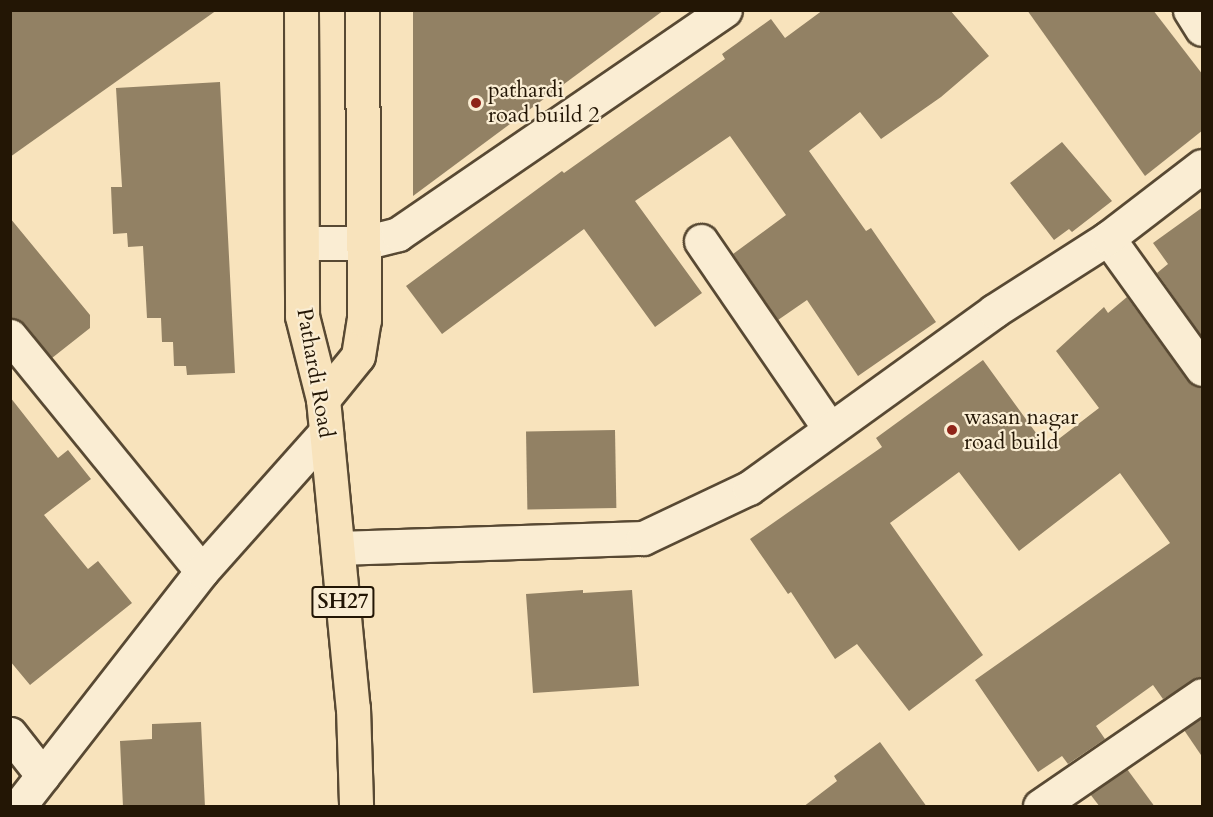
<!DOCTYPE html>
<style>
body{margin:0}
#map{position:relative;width:1213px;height:817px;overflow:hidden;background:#f8e3bc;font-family:Cardo,serif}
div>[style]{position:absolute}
.building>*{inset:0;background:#928164;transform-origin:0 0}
.roads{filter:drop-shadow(2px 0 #584933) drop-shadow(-2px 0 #584933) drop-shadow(0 2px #584933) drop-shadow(0 -2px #584933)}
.street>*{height:33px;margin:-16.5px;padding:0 16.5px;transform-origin:16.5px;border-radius:16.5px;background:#faedd3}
.primary>*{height:33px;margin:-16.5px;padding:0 16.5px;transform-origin:16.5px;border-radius:16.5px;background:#f8e3bc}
.dots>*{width:16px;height:16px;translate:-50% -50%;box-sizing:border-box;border:3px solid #faedd3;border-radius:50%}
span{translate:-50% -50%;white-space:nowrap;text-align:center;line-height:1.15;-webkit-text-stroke:4.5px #faedd3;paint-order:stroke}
.shield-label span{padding:2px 4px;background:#faedd3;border:2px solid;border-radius:4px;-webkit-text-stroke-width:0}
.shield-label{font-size:21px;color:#231605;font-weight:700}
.poi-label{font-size:22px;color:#231605}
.left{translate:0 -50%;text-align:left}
.street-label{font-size:22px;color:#231605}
.frame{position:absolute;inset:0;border:12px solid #231605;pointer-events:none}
</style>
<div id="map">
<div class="building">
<div style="clip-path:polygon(10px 10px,217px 10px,10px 157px)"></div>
<div style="clip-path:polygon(413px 10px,664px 10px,413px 196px)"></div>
<div style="clip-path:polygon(823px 10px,950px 10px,989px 56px,941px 97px,881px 139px,860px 112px,809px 151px,866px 231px,871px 228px,936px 322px,858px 376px,807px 300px,778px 320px,733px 254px,786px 215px,730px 136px,635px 201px,702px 293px,655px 327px,584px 229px,442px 334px,406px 286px,562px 171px,564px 173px,725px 59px,722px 54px,771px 19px,785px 38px)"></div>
<div style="clip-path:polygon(1027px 10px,1153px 10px,1203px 75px,1203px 130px,1145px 176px)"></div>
<div style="clip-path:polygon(220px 82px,235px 373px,187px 375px,186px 366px,174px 366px,173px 342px,162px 342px,161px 318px,147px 318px,143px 246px,128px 247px,127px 233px,113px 234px,111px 187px,122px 187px,116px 88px)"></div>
<div style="clip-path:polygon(1062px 142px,1112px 201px,1072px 232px,1069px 229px,1054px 240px,1010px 183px)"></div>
<div style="clip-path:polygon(1203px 207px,1203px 338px,1157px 273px,1168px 264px,1153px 243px)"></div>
<div style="clip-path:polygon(10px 218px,90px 315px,90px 328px,52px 358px,25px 324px,10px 318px)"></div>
<div style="clip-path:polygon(1127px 297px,1187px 380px,1203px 388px,1203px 677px,1163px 699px,1153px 685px,1096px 726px,1105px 739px,1068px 764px,1062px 756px,1038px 772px,975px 680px,1170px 543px,1120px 473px,1019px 551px,959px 472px,890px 523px,983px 655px,909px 711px,857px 644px,835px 659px,791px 592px,788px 594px,750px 539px,882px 447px,876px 438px,983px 360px,1047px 448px,1099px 408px,1056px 351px,1104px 307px,1108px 313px)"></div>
<div style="clip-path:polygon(10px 397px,58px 458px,68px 450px,91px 479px,44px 515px,88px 569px,98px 561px,132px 603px,30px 685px,10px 661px)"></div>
<div style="left:615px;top:430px;width:78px;height:89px;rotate:89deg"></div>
<div style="clip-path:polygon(583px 590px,583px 593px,632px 590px,639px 686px,533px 693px,526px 594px)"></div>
<div style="clip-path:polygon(1203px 717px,1203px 758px,1184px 730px)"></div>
<div style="clip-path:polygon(201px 722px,205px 807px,123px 807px,120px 741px,152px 739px,152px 724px)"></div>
<div style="clip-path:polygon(880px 742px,927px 807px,803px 807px,837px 781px,834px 776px)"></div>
<div style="clip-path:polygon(1127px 769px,1155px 807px,1100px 807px,1090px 794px)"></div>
</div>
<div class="roads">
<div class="street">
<div style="left:1190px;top:10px;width:22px;rotate:58deg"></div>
<div style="left:1108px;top:238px;width:161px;rotate:54.3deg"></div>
<div style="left:701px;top:241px;width:227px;rotate:55.6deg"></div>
<div style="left:302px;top:243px;width:61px"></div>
<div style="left:363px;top:243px;width:36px;rotate:-14deg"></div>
<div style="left:398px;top:234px;width:396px;rotate:-34.4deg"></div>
<div style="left:10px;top:336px;width:303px;rotate:50.8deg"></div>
<div style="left:339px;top:548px;width:304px;rotate:-1.9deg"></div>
<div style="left:643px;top:538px;width:117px;rotate:-25.3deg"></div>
<div style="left:749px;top:488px;width:302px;rotate:-35.8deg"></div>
<div style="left:994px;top:311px;width:135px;rotate:-32.6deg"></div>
<div style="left:1108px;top:238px;width:118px;rotate:-37.5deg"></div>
<div style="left:10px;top:734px;width:53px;rotate:51.8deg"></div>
<div style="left:19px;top:806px;width:298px;rotate:-52.1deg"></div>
<div style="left:202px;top:571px;width:186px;rotate:-48.3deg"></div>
<div style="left:1040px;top:806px;width:196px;rotate:-34.4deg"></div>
</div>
<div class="primary">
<div style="left:301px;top:10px;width:306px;rotate:89.8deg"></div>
<div style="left:302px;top:316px;width:86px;rotate:75.8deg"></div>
<div style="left:323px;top:399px;width:310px;rotate:84.5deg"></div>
<div style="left:353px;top:708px;width:98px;rotate:88.2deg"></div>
<div style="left:323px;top:399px;width:55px;rotate:-50.9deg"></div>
<div style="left:358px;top:356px;width:36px;rotate:-81deg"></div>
<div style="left:364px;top:320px;width:310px;rotate:-90.4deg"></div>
</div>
</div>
<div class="dots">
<div style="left:476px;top:103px;background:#8f2418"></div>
<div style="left:952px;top:430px;background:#8f2418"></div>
</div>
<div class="shield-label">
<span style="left:343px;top:602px">SH27</span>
</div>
<div class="poi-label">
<span class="left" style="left:488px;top:103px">pathardi<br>road build 2</span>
<span class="left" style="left:964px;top:430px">wasan nagar<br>road build</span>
</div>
<div class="street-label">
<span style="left:315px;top:373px;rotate:80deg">Pathardi Road</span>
</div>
<div class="frame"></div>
</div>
